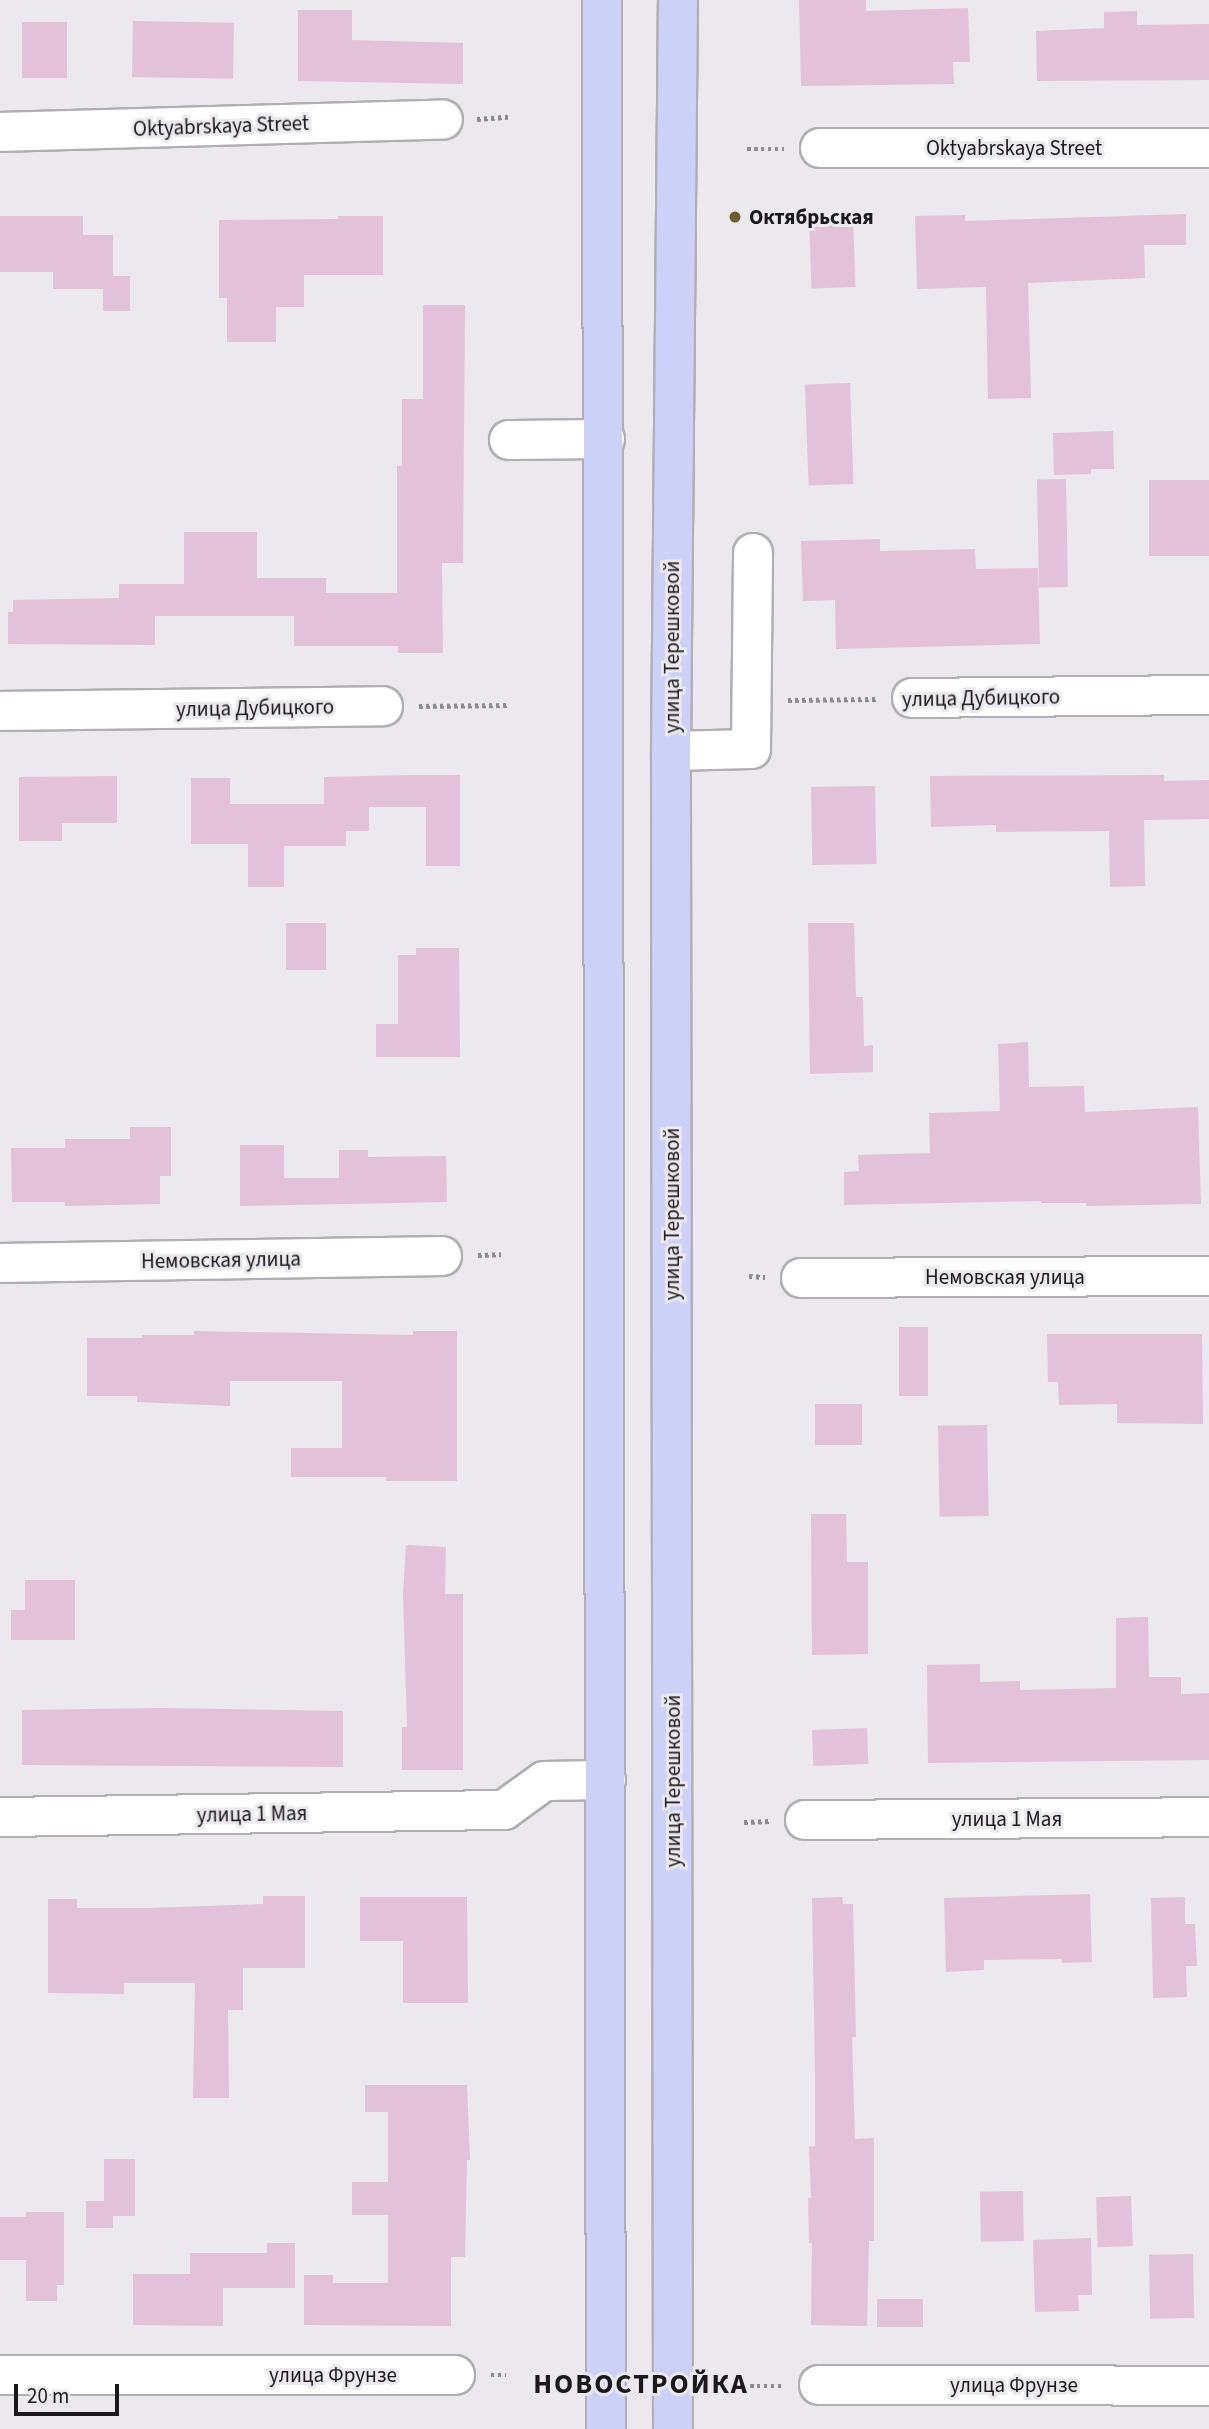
<!DOCTYPE html>
<meta charset="utf-8">
<style>
body{margin:0}
#map{position:relative;width:1209px;height:2429px;overflow:hidden;background:#ebe8ee;font-family:"Source Sans 3",sans-serif}
div>[style]{position:absolute}
.building>*{inset:0;background:#e3c1d8;transform-origin:0 0}
.path>*{height:4.5px;margin-top:-2.25px;transform-origin:0;background:repeating-linear-gradient(90deg,#8d8b90 0 3.5px,transparent 0 7px)}
.roads{filter:drop-shadow(2px 0 #b0adb3) drop-shadow(-2px 0 #b0adb3) drop-shadow(0 2px #b0adb3) drop-shadow(0 -2px #b0adb3)}
.minor>*{height:38px;margin:-19px;padding:0 19px;transform-origin:19px;border-radius:19px;background:#fff}
.major>*{height:38px;margin:-19px;padding:0 19px;transform-origin:19px;border-radius:19px;background:#ccd1f7}
.dots>*{width:19px;height:19px;translate:-50% -50%;box-sizing:border-box;border:4px solid #ebe8ee;border-radius:50%}
span{translate:-50% -50%;white-space:nowrap;text-align:center;line-height:1.15;-webkit-text-stroke:6px #ebe8ee;paint-order:stroke}
.street-label{font-size:21px;color:#1a191b}
.poi-label{font-size:21px;color:#1a191b;font-weight:700}
.left{translate:0 -50%;text-align:left}
.district-label{font-size:28px;color:#1a191b;font-weight:700;letter-spacing:2px}
.scale{position:absolute;left:14px;top:2384px;width:105px;height:32px;box-sizing:border-box;border:4px solid #1a191b;border-top:0;padding-left:9px;font-size:21px;line-height:24px;white-space:nowrap;color:#1a191b;-webkit-text-stroke:5px #ebe8ee;paint-order:stroke}
</style>
<div id="map">
<div class="building">
<div style="clip-path:polygon(799px 0,866px 0,866px 11px,968px 8px,970px 62px,953px 62px,954px 84px,801px 86px)"></div>
<div style="clip-path:polygon(298px 10px,352px 10px,352px 40px,463px 43px,463px 84px,298px 81px)"></div>
<div style="clip-path:polygon(1137px 11px,1137px 25px,1209px 24px,1209px 80px,1037px 81px,1036px 31px,1104px 28px,1104px 12px)"></div>
<div style="left:133px;top:21px;width:101px;height:56px;rotate:1deg"></div>
<div style="left:22px;top:22px;width:45px;height:56px"></div>
<div style="clip-path:polygon(1186px 214px,1186px 245px,1144px 245px,1145px 278px,1028px 283px,1031px 398px,988px 399px,986px 287px,917px 289px,915px 216px,965px 215px,965px 221px)"></div>
<div style="clip-path:polygon(0 216px,83px 216px,83px 235px,113px 235px,113px 276px,130px 276px,130px 311px,103px 311px,103px 289px,53px 289px,53px 272px,0 272px)"></div>
<div style="clip-path:polygon(338px 216px,383px 216px,383px 275px,304px 275px,304px 307px,276px 307px,276px 342px,227px 342px,227px 298px,219px 298px,219px 220px,338px 219px)"></div>
<div style="left:853px;top:217px;width:70px;height:44px;rotate:88deg"></div>
<div style="clip-path:polygon(423px 305px,465px 305px,463px 563px,442px 563px,443px 653px,398px 653px,398px 646px,294px 646px,294px 616px,155px 616px,155px 645px,8px 644px,8px 612px,13px 612px,13px 600px,119px 598px,119px 584px,184px 584px,184px 532px,257px 532px,257px 578px,326px 578px,326px 593px,397px 593px,397px 466px,402px 466px,402px 399px,423px 399px)"></div>
<div style="left:850px;top:383px;width:101px;height:45px;rotate:88deg"></div>
<div style="clip-path:polygon(1113px 431px,1114px 469px,1091px 469px,1091px 474px,1054px 475px,1053px 433px)"></div>
<div style="left:1066px;top:479px;width:108px;height:29px;rotate:89deg"></div>
<div style="left:1209px;top:480px;width:76px;height:60px;rotate:90deg"></div>
<div style="clip-path:polygon(880px 539px,880px 551px,975px 549px,976px 569px,1038px 568px,1040px 644px,836px 649px,835px 600px,803px 601px,801px 541px)"></div>
<div style="clip-path:polygon(410px 775px,460px 775px,460px 866px,426px 866px,426px 807px,369px 807px,369px 831px,346px 831px,346px 846px,284px 846px,284px 887px,248px 887px,248px 844px,191px 844px,191px 778px,230px 778px,230px 804px,324px 804px,324px 777px)"></div>
<div style="clip-path:polygon(1164px 775px,1164px 781px,1209px 780px,1209px 819px,1144px 820px,1145px 886px,1110px 887px,1109px 831px,996px 832px,996px 825px,931px 827px,930px 776px)"></div>
<div style="clip-path:polygon(117px 776px,117px 823px,62px 823px,62px 841px,19px 841px,19px 777px)"></div>
<div style="left:875px;top:786px;width:78px;height:64px;rotate:89deg"></div>
<div style="left:286px;top:923px;width:40px;height:47px"></div>
<div style="clip-path:polygon(808px 923px,854px 923px,856px 997px,863px 997px,864px 1046px,873px 1045px,873px 1072px,810px 1074px)"></div>
<div style="clip-path:polygon(416px 948px,459px 948px,460px 1057px,376px 1057px,376px 1024px,398px 1024px,398px 955px,416px 955px)"></div>
<div style="clip-path:polygon(1028px 1042px,1029px 1087px,1084px 1086px,1085px 1112px,1198px 1107px,1201px 1204px,1086px 1206px,1086px 1203px,1041px 1203px,1041px 1201px,844px 1205px,844px 1172px,859px 1171px,858px 1155px,930px 1153px,929px 1113px,1000px 1111px,998px 1044px)"></div>
<div style="clip-path:polygon(130px 1127px,171px 1127px,171px 1176px,160px 1176px,160px 1204px,65px 1206px,65px 1202px,12px 1202px,11px 1148px,65px 1148px,65px 1139px,130px 1139px)"></div>
<div style="clip-path:polygon(240px 1145px,284px 1145px,284px 1178px,339px 1178px,339px 1150px,368px 1150px,368px 1157px,446px 1156px,447px 1202px,240px 1206px)"></div>
<div style="left:899px;top:1327px;width:29px;height:69px"></div>
<div style="clip-path:polygon(194px 1331px,413px 1335px,413px 1331px,457px 1331px,457px 1481px,386px 1481px,386px 1477px,291px 1477px,291px 1448px,342px 1448px,342px 1381px,230px 1381px,230px 1406px,137px 1402px,137px 1396px,87px 1396px,87px 1338px,142px 1338px,142px 1335px,194px 1335px)"></div>
<div style="clip-path:polygon(1047px 1334px,1202px 1334px,1203px 1424px,1117px 1423px,1117px 1404px,1059px 1405px,1058px 1382px,1048px 1382px)"></div>
<div style="left:815px;top:1404px;width:47px;height:41px"></div>
<div style="left:987px;top:1425px;width:91px;height:49px;rotate:89deg"></div>
<div style="clip-path:polygon(811px 1514px,846px 1514px,847px 1562px,868px 1562px,868px 1654px,812px 1655px)"></div>
<div style="clip-path:polygon(406px 1545px,446px 1547px,445px 1594px,463px 1594px,463px 1770px,402px 1770px,402px 1727px,407px 1727px,403px 1594px)"></div>
<div style="clip-path:polygon(25px 1580px,75px 1580px,75px 1640px,11px 1640px,11px 1610px,25px 1610px)"></div>
<div style="clip-path:polygon(1148px 1617px,1149px 1677px,1181px 1677px,1181px 1694px,1209px 1693px,1209px 1760px,928px 1763px,927px 1665px,980px 1664px,980px 1682px,1020px 1681px,1020px 1690px,1116px 1688px,1116px 1618px)"></div>
<div style="clip-path:polygon(161px 1708px,343px 1711px,343px 1767px,22px 1765px,22px 1710px)"></div>
<div style="left:867px;top:1728px;width:36px;height:55px;rotate:88deg"></div>
<div style="clip-path:polygon(1090px 1894px,1092px 1962px,1062px 1963px,1061px 1959px,984px 1960px,984px 1970px,946px 1972px,944px 1898px)"></div>
<div style="clip-path:polygon(263px 1896px,305px 1896px,305px 1968px,243px 1968px,243px 2010px,228px 2010px,229px 2098px,193px 2098px,195px 1983px,124px 1983px,124px 1994px,48px 1993px,48px 1899px,77px 1899px,77px 1908px,148px 1908px,263px 1904px)"></div>
<div style="clip-path:polygon(360px 1897px,467px 1897px,468px 2003px,403px 2003px,403px 1941px,360px 1941px)"></div>
<div style="clip-path:polygon(842px 1897px,843px 1904px,853px 1904px,856px 2037px,852px 2037px,855px 2139px,874px 2138px,874px 2241px,869px 2241px,867px 2326px,811px 2325px,812px 2243px,809px 2243px,808px 2198px,811px 2198px,809px 2147px,815px 2146px,815px 2076px,812px 1898px)"></div>
<div style="clip-path:polygon(1185px 1897px,1185px 1924px,1195px 1924px,1197px 1966px,1186px 1966px,1187px 1997px,1153px 1998px,1151px 1898px)"></div>
<div style="clip-path:polygon(365px 2085px,467px 2085px,470px 2160px,467px 2160px,465px 2257px,451px 2257px,451px 2326px,304px 2325px,304px 2275px,333px 2275px,333px 2283px,388px 2283px,388px 2215px,352px 2215px,352px 2182px,388px 2182px,388px 2112px,365px 2112px)"></div>
<div style="clip-path:polygon(104px 2159px,135px 2159px,135px 2216px,113px 2216px,113px 2228px,86px 2228px,86px 2201px,104px 2201px)"></div>
<div style="left:1023px;top:2191px;width:50px;height:43px;rotate:89deg"></div>
<div style="left:1131px;top:2196px;width:50px;height:35px;rotate:88deg"></div>
<div style="clip-path:polygon(26px 2212px,64px 2212px,64px 2285px,57px 2285px,57px 2301px,26px 2301px,26px 2260px,0 2260px,0 2217px,26px 2217px)"></div>
<div style="clip-path:polygon(1091px 2238px,1092px 2295px,1078px 2295px,1079px 2311px,1035px 2312px,1033px 2240px)"></div>
<div style="clip-path:polygon(267px 2243px,295px 2243px,295px 2288px,223px 2288px,223px 2326px,133px 2325px,133px 2274px,190px 2274px,190px 2253px,267px 2253px)"></div>
<div style="left:1193px;top:2254px;width:64px;height:44px;rotate:89deg"></div>
<div style="left:923px;top:2299px;width:28px;height:46px;rotate:90deg"></div>
</div>
<div class="path">
<div style="left:477px;top:119px;width:31px;rotate:-4deg"></div>
<div style="left:747px;top:149px;width:37px"></div>
<div style="left:788px;top:700px;width:89px;rotate:-0.6deg"></div>
<div style="left:419px;top:706px;width:91px;rotate:-0.6deg"></div>
<div style="left:478px;top:1255px;width:23px;rotate:-2deg"></div>
<div style="left:749px;top:1276px;width:16px;rotate:4deg"></div>
<div style="left:744px;top:1822px;width:27px;rotate:-2deg"></div>
<div style="left:491px;top:2375px;width:15px"></div>
<div style="left:750px;top:2386px;width:34px"></div>
</div>
<div class="roads">
<div class="minor">
<div style="left:0;top:132px;width:443px;rotate:-1.6deg"></div>
<div style="left:820px;top:148px;width:389px"></div>
<div style="left:509px;top:440px;width:96px;rotate:-0.6deg"></div>
<div style="left:912px;top:698px;width:297px;rotate:-0.6deg"></div>
<div style="left:0;top:711px;width:383px;rotate:-0.7deg"></div>
<div style="left:671px;top:751px;width:80px;rotate:-1.4deg"></div>
<div style="left:751px;top:749px;width:196px;rotate:-89.4deg"></div>
<div style="left:0;top:1263px;width:442px;rotate:-0.9deg"></div>
<div style="left:801px;top:1278px;width:408px;rotate:-0.3deg"></div>
<div style="left:0;top:1817px;width:504px;rotate:-0.8deg"></div>
<div style="left:504px;top:1810px;width:49px;rotate:-35.9deg"></div>
<div style="left:544px;top:1781px;width:62px;rotate:-0.9deg"></div>
<div style="left:805px;top:1820px;width:404px;rotate:-0.4deg"></div>
<div style="left:0;top:2375px;width:455px"></div>
<div style="left:819px;top:2385px;width:390px;rotate:0.1deg"></div>
</div>
<div class="major">
<div style="left:602px;top:0;width:2429px;rotate:89.91deg"></div>
<div style="left:673px;top:2429px;width:1678px;rotate:-90.07deg"></div>
<div style="left:671px;top:751px;width:751px;rotate:-89.47deg"></div>
</div>
</div>
<div class="dots">
<div style="left:735px;top:217px;background:#6b602d"></div>
</div>
<div class="street-label">
<span style="left:221px;top:126px;rotate:-2deg">Oktyabrskaya Street</span>
<span style="left:1014px;top:148px">Oktyabrskaya Street</span>
<span style="left:672px;top:647px;rotate:-90deg">улица Терешковой</span>
<span style="left:981px;top:698px;rotate:-1deg">улица Дубицкого</span>
<span style="left:255px;top:708px;rotate:-1deg">улица Дубицкого</span>
<span style="left:672px;top:1214px;rotate:-90deg">улица Терешковой</span>
<span style="left:221px;top:1260px;rotate:-1deg">Немовская улица</span>
<span style="left:1005px;top:1277px">Немовская улица</span>
<span style="left:673px;top:1781px;rotate:-90deg">улица Терешковой</span>
<span style="left:252px;top:1814px;rotate:-1deg">улица 1 Мая</span>
<span style="left:1007px;top:1819px">улица 1 Мая</span>
<span style="left:333px;top:2375px">улица Фрунзе</span>
<span style="left:1014px;top:2385px">улица Фрунзе</span>
</div>
<div class="poi-label">
<span class="left" style="left:749px;top:217px">Октябрьская</span>
</div>
<div class="district-label">
<span style="left:641px;top:2384px">НОВОСТРОЙКА</span>
</div>
<div class="scale">20 m</div>
</div>
